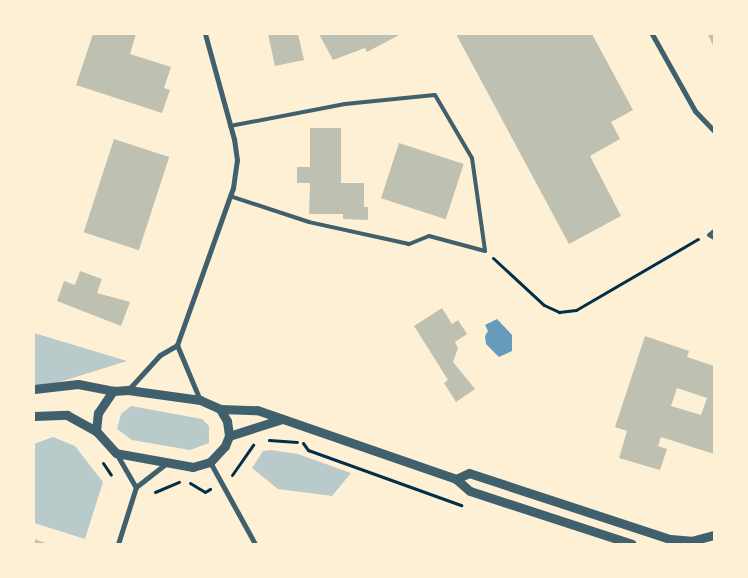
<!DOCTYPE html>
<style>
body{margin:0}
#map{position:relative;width:748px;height:578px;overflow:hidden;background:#fdf0d5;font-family:Commissioner,sans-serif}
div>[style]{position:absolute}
.green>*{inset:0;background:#b9caca}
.water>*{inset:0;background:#669bbc}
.building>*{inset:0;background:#bec0b2;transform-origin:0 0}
.path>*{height:3px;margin:-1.5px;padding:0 1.5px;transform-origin:1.5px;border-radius:1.5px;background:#003049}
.service>*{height:4px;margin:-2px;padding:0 2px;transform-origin:2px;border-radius:2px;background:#3f606c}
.minor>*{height:5px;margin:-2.5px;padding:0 2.5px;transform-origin:2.5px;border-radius:2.5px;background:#3f606c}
.tertiary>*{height:9px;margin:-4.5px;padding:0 4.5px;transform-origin:4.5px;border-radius:4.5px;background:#3f606c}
span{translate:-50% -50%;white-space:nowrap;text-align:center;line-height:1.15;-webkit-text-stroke:4px #fdf0d5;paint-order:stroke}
.frame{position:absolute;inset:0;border:35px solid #fdf0d5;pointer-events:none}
</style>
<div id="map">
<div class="green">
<div style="clip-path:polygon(34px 333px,127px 361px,34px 390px)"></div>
<div style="clip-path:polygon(131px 406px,202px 419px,209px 426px,209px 443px,190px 450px,132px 440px,117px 429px,121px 414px)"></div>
<div style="clip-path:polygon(53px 437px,75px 446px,103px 482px,85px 539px,34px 523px,34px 444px)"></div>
<div style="clip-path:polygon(271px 450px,298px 454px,351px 473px,332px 496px,278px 489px,252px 468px,263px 451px)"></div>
</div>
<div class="water">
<div style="clip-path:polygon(497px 319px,512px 335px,512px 351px,499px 357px,486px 344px,485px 336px,488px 331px,485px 325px)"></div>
</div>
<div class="building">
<div style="clip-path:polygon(93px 34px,136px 34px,130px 54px,171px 67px,164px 88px,170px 90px,162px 113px,76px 85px)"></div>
<div style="clip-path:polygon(268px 34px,298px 34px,304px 60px,275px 66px)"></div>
<div style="clip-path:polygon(319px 34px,401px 34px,367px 52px,365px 48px,333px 60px)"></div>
<div style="clip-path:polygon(456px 34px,592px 34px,633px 110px,611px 122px,620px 139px,590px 156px,621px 216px,569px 244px)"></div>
<div style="clip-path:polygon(708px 34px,714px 34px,714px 48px)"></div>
<div style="clip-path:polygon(310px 128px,341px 128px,341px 183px,364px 183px,364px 207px,368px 207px,368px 220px,343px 219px,343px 214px,309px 214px,310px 183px,297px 183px,297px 167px,310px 167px)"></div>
<div style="left:114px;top:139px;width:58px;height:98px;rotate:18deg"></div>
<div style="left:399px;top:143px;width:68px;height:58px;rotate:18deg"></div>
<div style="clip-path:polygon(80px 271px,102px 279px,97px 293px,130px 302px,121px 326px,57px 301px,64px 281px,75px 285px)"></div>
<div style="clip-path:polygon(442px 308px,452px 324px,458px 320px,467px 334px,455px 342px,458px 348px,453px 362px,475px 389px,456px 402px,444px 383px,448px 380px,414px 326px)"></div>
<div style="clip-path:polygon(evenodd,645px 336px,689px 351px,687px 357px,714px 366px,714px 454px,661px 437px,658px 446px,667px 449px,660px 470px,619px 458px,627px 431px,615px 427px,645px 336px,677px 388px,707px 398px,701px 415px,671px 406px,677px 388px)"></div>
<div style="clip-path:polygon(34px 539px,48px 544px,34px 544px)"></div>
</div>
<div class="path">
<div style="left:493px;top:258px;width:69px;rotate:42.7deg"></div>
<div style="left:544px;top:305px;width:17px;rotate:25deg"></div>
<div style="left:559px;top:312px;width:17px;rotate:-7deg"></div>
<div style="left:576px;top:310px;width:141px;rotate:-30.2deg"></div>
<div style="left:269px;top:440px;width:28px;rotate:4deg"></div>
<div style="left:303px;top:443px;width:9px;rotate:54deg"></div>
<div style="left:308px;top:450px;width:163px;rotate:19.8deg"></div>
<div style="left:103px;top:463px;width:14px;rotate:56deg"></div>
<div style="left:232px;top:475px;width:37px;rotate:-55deg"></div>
<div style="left:190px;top:483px;width:17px;rotate:31deg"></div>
<div style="left:205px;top:492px;width:6px;rotate:-31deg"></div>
<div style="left:155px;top:492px;width:26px;rotate:-23deg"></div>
</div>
<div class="service">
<div style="left:230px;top:126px;width:117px;rotate:-10.8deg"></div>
<div style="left:345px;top:104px;width:90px;rotate:-5.7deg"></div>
<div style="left:435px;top:95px;width:73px;rotate:59.6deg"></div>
<div style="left:472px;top:158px;width:94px;rotate:82deg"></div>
<div style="left:485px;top:251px;width:58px;rotate:-165deg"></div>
<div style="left:429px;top:236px;width:22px;rotate:158deg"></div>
<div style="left:409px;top:244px;width:102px;rotate:-167.6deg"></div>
<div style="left:309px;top:222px;width:83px;rotate:-161.8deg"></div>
<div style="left:714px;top:231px;width:6px;rotate:141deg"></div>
<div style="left:709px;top:235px;width:6px;rotate:31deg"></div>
</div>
<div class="minor">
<div style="left:652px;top:34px;width:88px;rotate:60.8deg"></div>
<div style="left:695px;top:111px;width:28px;rotate:46deg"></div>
<div style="left:177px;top:345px;width:60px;rotate:67.3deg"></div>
<div style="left:128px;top:390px;width:47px;rotate:-47.6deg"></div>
<div style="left:160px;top:355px;width:20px;rotate:-30deg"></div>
<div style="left:177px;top:345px;width:167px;rotate:-70.4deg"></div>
<div style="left:233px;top:188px;width:28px;rotate:-82deg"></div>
<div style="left:237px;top:160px;width:21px;rotate:-98deg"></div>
<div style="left:234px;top:139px;width:109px;rotate:-105.4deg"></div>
<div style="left:116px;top:453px;width:39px;rotate:60deg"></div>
<div style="left:210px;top:462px;width:94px;rotate:61.2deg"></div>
<div style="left:118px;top:544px;width:60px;rotate:-72.5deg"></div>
<div style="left:136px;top:487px;width:39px;rotate:-38deg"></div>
</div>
<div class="tertiary">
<div style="left:34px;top:389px;width:44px;rotate:-6.5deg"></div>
<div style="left:78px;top:384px;width:36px;rotate:11deg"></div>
<div style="left:113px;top:391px;width:15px;rotate:-4deg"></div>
<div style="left:128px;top:390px;width:73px;rotate:7.9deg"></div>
<div style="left:200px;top:400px;width:22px;rotate:24deg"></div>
<div style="left:220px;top:409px;width:14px;rotate:60deg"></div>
<div style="left:227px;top:421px;width:15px;rotate:82deg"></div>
<div style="left:229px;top:436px;width:11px;rotate:112deg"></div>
<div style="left:225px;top:446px;width:22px;rotate:133deg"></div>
<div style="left:210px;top:462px;width:18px;rotate:164deg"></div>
<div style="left:193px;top:467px;width:78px;rotate:-169.7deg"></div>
<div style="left:116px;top:453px;width:30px;rotate:-132deg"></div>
<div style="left:96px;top:431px;width:18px;rotate:-84deg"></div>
<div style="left:98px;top:413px;width:27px;rotate:-56deg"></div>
<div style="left:220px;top:409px;width:37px;rotate:2deg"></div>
<div style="left:257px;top:410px;width:211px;rotate:19.1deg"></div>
<div style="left:456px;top:479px;width:18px;rotate:41deg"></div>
<div style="left:470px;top:491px;width:170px;rotate:18.1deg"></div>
<div style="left:34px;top:416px;width:33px;rotate:-2deg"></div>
<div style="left:67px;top:415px;width:33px;rotate:29deg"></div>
<div style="left:229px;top:436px;width:56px;rotate:-17.8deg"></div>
<div style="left:456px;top:479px;width:14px;rotate:-25deg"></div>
<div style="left:469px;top:473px;width:212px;rotate:18.2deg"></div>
<div style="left:670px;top:539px;width:21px;rotate:5deg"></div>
<div style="left:691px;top:541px;width:24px;rotate:-15deg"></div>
</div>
<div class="frame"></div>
</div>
